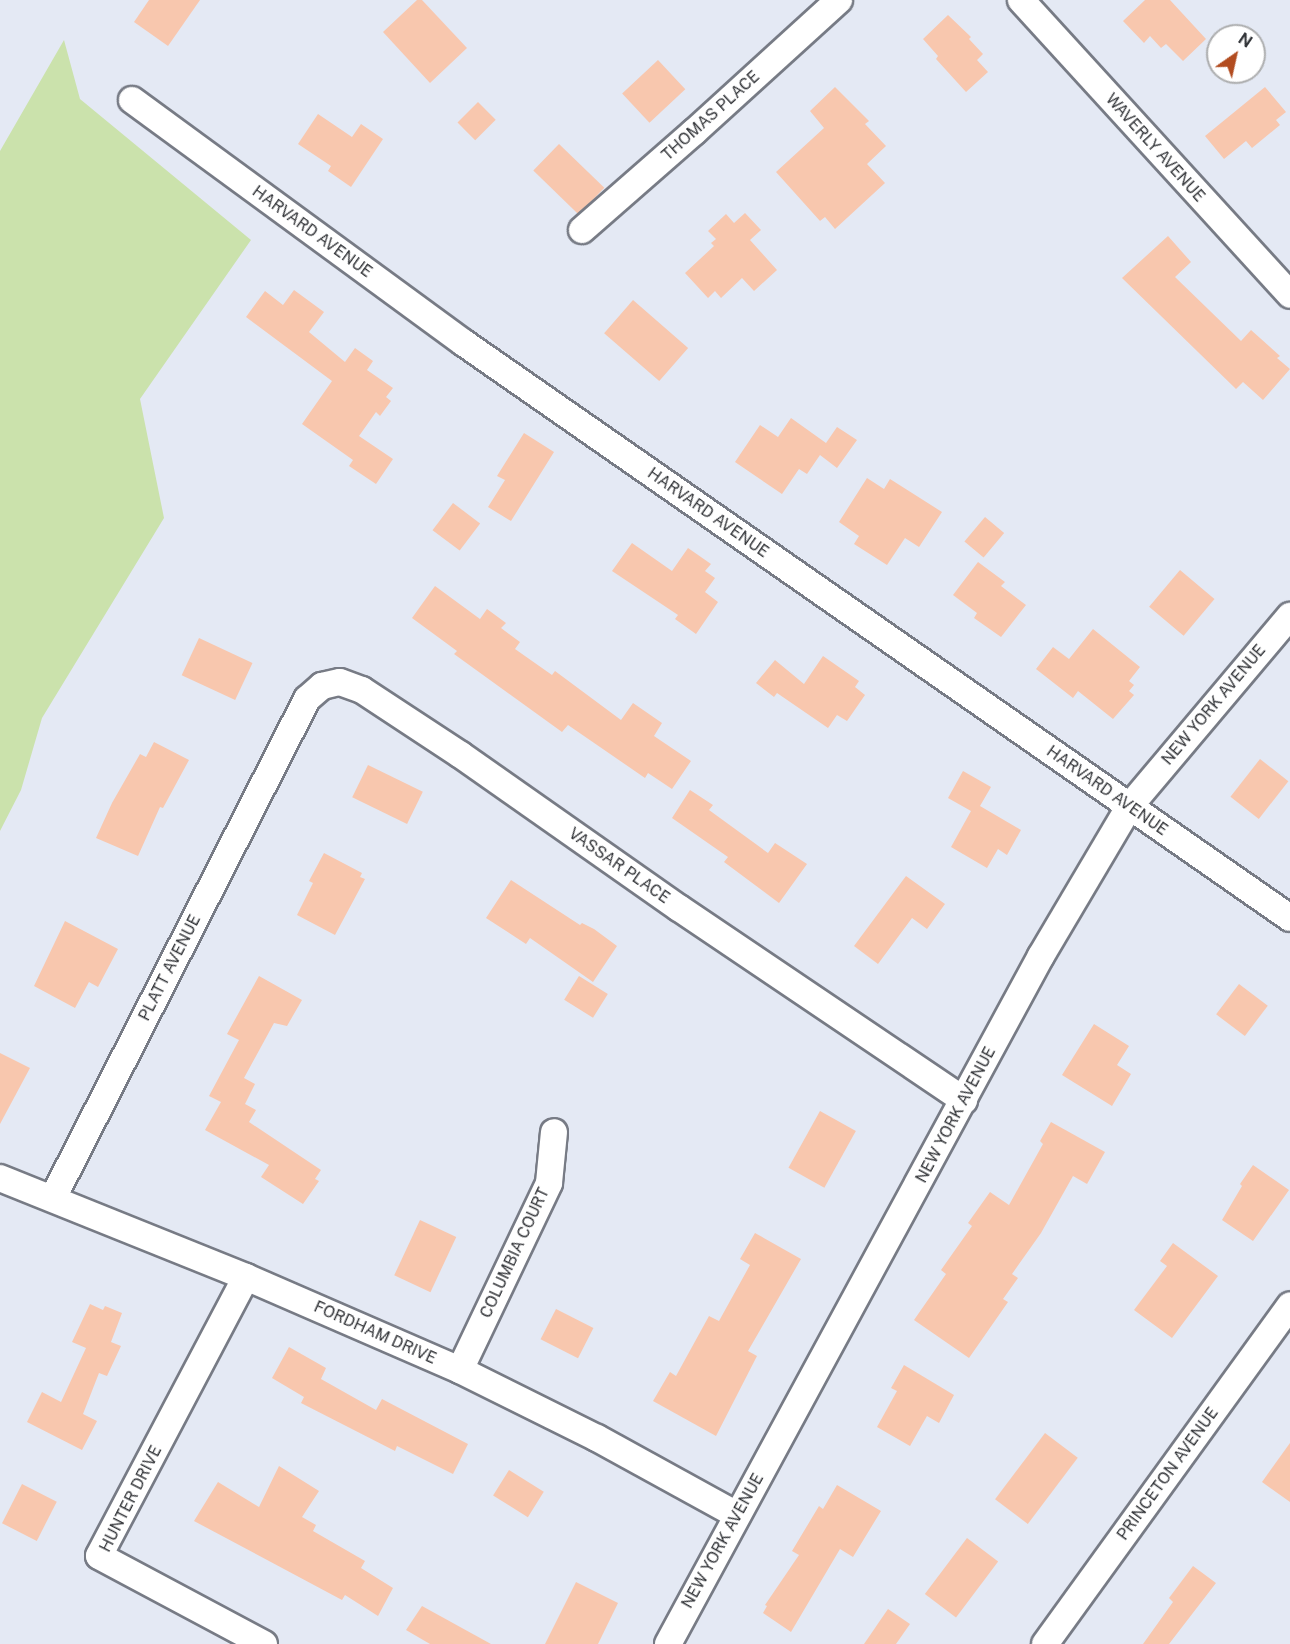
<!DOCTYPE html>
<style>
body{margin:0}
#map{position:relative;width:1290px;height:1644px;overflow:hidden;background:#e4e9f4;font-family:"Public Sans",sans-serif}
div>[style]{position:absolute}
.green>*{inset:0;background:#cbe2ac}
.building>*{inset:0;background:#f8c7ae;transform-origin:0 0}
.roads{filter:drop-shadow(2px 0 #777b85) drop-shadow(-2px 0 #777b85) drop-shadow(0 2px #777b85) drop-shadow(0 -2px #777b85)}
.street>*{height:26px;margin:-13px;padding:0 13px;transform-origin:13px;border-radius:13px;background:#fff}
span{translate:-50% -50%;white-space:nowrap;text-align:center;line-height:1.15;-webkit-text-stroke:4.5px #fff;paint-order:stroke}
.street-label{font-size:16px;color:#323438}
.north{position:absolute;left:1206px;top:24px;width:60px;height:60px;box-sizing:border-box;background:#fff;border:2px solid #adaeaf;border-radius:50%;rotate:34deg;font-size:16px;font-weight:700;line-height:24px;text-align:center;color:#323438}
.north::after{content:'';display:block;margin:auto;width:21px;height:27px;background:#b24c20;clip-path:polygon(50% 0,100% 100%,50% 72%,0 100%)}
</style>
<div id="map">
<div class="green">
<div style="clip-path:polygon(64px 40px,80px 99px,251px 240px,140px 399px,164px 518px,42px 718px,21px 790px,0 831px,0 151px)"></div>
</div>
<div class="building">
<div style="clip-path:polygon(149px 0,200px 0,168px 46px,134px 22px)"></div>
<div style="clip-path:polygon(417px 0,422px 0,467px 48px,430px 83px,383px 32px)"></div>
<div style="clip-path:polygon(1145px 0,1170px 0,1206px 39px,1183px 61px,1166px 44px,1161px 48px,1150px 36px,1144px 43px,1123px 21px)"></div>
<div style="clip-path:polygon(948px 15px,971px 37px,969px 39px,983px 54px,977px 60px,988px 72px,966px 92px,936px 59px,938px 56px,923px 39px)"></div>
<div style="left:658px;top:60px;width:40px;height:49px;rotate:47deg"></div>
<div style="clip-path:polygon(835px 87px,869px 121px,865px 124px,886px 146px,867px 164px,885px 183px,835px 229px,825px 217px,820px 221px,776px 172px,824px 128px,810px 111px)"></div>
<div style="clip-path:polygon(1265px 87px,1286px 112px,1276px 120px,1280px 125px,1252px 148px,1246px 141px,1224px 159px,1205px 136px)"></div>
<div style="left:478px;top:102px;width:25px;height:29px;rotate:45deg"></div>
<div style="clip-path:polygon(318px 114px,352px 137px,361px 124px,383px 139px,351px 187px,328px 171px,331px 166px,298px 144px)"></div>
<div style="left:559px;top:144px;width:63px;height:37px;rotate:44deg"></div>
<div style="clip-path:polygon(745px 213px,761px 230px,750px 240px,777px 270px,754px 291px,742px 278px,721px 298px,715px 291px,708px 298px,685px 273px,714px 246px,711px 243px,716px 239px,708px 231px,726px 214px,734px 223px)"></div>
<div style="clip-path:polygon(1168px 236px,1191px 262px,1175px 277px,1241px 341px,1251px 330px,1280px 356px,1277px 358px,1290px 369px,1263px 400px,1243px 382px,1236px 389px,1122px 278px)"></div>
<div style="clip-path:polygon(294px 290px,324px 312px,309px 332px,345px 362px,355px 348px,373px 361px,367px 370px,393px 388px,386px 397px,391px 401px,380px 416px,376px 412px,359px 436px,393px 459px,376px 484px,349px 466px,353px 460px,302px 424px,332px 381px,246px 317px,265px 291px,283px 305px)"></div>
<div style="left:633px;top:300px;width:73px;height:44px;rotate:41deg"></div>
<div style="clip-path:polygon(791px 418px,826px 443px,837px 427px,857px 440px,837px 468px,820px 455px,807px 474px,799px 469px,782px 494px,735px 462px,760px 425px,778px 437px)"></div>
<div style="clip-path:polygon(524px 433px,554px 452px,511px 521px,488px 507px,505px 480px,497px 476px)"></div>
<div style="clip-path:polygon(867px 478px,884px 489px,890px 479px,942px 512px,919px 547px,905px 538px,887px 565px,854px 544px,859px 536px,839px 522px)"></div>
<div style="left:453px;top:503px;width:34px;height:34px;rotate:37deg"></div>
<div style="left:985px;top:517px;width:25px;height:32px;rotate:40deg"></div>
<div style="clip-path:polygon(632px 543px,672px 571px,688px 548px,711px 564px,705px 571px,715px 578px,705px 592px,718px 602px,696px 634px,675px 619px,678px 615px,612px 571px)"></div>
<div style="clip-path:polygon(978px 562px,1005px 582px,1001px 586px,1026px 605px,1001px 637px,974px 618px,977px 613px,953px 595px)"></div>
<div style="left:1180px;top:570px;width:45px;height:48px;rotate:40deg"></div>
<div style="clip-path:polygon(435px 586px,480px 619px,487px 609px,506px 623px,501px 628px,520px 642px,515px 649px,552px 675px,555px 671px,621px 720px,633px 703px,662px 723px,654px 736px,691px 761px,672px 789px,648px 773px,645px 778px,568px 725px,562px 732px,454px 654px,457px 651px,412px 618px)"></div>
<div style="clip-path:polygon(1093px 629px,1140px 667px,1129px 681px,1134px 685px,1129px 691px,1134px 695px,1113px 719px,1078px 691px,1073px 698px,1036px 669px,1053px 647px,1069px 659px)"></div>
<div style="left:199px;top:638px;width:59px;height:41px;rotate:25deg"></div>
<div style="clip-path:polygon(823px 656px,859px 681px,855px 687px,865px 695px,847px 721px,837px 715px,828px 728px,777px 693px,774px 697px,756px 683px,775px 660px,804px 684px)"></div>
<div style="clip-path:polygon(154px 742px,189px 760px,163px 808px,160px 807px,138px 856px,96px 838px,112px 803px,140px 754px,146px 757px)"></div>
<div style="left:1260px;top:759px;width:36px;height:48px;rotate:38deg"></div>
<div style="left:368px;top:765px;width:61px;height:36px;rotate:26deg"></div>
<div style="clip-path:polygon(963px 771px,991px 787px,980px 806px,1021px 830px,1007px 855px,998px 849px,987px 868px,951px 847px,971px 811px,948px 798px)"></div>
<div style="clip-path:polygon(690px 790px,713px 805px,709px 810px,768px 853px,775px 843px,807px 864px,779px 903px,724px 862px,728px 857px,672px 818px)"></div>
<div style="clip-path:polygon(324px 853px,362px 873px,360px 877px,365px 879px,335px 935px,297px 915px,313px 883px,309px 881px)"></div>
<div style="clip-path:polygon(906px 876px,945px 904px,927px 929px,912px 918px,878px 964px,854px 946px)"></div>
<div style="clip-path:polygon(511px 880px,580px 925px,582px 923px,594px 929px,617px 946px,593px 982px,530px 938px,526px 944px,486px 918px)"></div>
<div style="clip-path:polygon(65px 921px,118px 949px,98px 987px,89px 982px,75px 1008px,34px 986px)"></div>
<div style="clip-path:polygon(259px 976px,302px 1000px,287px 1026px,274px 1023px,244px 1078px,255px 1084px,245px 1104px,256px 1110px,249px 1122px,321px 1170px,315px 1179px,319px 1181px,303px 1204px,261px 1177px,269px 1165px,205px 1130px,221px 1102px,209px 1096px,239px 1040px,227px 1034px)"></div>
<div style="left:579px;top:976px;width:34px;height:28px;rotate:32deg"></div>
<div style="left:1239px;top:984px;width:36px;height:38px;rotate:37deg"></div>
<div style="clip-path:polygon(1094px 1024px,1129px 1046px,1117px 1065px,1131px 1074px,1112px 1106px,1062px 1075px)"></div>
<div style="clip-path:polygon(0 1053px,30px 1068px,0 1124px)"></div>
<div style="left:820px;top:1111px;width:41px;height:65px;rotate:29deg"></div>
<div style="clip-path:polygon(1051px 1122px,1105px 1152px,1087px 1184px,1073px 1176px,1041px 1233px,1012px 1274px,1018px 1278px,1003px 1299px,1008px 1302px,969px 1358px,914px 1320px,946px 1274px,941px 1270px,972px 1226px,968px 1223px,990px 1192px,1009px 1205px,1043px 1144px,1040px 1141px)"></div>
<div style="clip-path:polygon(1253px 1165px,1289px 1190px,1253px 1241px,1222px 1220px,1242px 1186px,1240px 1184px)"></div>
<div style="left:420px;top:1220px;width:40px;height:61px;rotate:25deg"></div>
<div style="clip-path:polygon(755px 1233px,801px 1259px,748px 1351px,757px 1356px,716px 1436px,653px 1401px,670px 1372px,676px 1376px,709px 1316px,719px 1321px,750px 1265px,740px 1259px)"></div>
<div style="clip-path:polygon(1173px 1243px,1218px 1276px,1172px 1338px,1134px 1310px,1167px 1266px,1160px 1261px)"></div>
<div style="clip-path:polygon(90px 1304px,103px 1310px,105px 1306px,122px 1313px,111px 1342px,121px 1346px,107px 1376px,99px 1373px,83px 1414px,97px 1421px,82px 1450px,27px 1422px,42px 1392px,61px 1402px,86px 1348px,72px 1342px)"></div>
<div style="left:556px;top:1309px;width:42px;height:34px;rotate:27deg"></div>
<div style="clip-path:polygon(289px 1347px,326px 1368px,321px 1379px,376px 1410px,382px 1399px,468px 1444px,453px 1474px,397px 1446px,395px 1451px,301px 1403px,304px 1397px,272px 1378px)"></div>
<div style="clip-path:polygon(904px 1365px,954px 1395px,939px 1423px,927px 1416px,910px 1446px,877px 1427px,897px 1391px,891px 1388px)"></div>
<div style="left:1045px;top:1433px;width:41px;height:83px;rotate:37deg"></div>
<div style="clip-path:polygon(1290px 1443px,1290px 1502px,1262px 1482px)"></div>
<div style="clip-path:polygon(279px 1466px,319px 1491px,302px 1517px,316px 1525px,313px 1531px,365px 1561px,361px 1568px,393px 1588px,378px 1616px,345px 1595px,342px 1600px,194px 1521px,218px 1482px,259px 1507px)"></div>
<div style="left:509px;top:1470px;width:41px;height:30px;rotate:32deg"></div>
<div style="left:22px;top:1484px;width:39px;height:44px;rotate:27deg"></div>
<div style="clip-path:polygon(837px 1485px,881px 1511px,853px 1557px,840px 1549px,791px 1632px,763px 1613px,767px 1606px,765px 1605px,799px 1555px,792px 1551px,819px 1506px,823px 1509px)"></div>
<div style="left:967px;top:1538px;width:39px;height:70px;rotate:37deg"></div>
<div style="clip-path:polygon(1193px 1566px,1216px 1583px,1169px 1644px,1143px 1644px,1173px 1602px,1169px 1598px)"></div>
<div style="clip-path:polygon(576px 1582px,618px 1603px,598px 1644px,545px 1644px)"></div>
<div style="clip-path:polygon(422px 1606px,491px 1644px,430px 1644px,406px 1630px)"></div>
<div style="clip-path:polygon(888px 1609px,910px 1624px,896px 1644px,864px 1644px)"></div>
</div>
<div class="roads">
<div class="street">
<div style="left:1021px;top:0;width:399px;rotate:47.6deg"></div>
<div style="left:132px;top:100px;width:411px;rotate:36.2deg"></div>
<div style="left:464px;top:343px;width:1006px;rotate:34.84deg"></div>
<div style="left:582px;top:230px;width:149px;rotate:-41.2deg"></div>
<div style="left:694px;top:132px;width:196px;rotate:-42.3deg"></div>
<div style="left:0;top:1178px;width:265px;rotate:21.9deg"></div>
<div style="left:246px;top:1277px;width:233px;rotate:23.5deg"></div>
<div style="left:460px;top:1370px;width:153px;rotate:26.4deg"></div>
<div style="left:597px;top:1438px;width:160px;rotate:28.8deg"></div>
<div style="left:53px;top:1198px;width:560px;rotate:-63.02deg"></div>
<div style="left:307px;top:699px;width:20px;rotate:-41deg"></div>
<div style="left:322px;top:686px;width:18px;rotate:-13deg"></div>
<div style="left:340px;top:682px;width:23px;rotate:20deg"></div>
<div style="left:362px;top:690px;width:118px;rotate:33.3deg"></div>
<div style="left:461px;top:755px;width:266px;rotate:35.1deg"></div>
<div style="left:679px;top:908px;width:344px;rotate:34deg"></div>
<div style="left:246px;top:1277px;width:315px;rotate:117.8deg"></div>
<div style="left:99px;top:1556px;width:187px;rotate:28.1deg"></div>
<div style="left:460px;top:1370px;width:207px;rotate:-64.5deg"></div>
<div style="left:549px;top:1183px;width:51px;rotate:-84.4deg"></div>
<div style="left:668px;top:1644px;width:783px;rotate:-61.54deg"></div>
<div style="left:1041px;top:956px;width:173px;rotate:-59.4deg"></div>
<div style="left:1129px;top:807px;width:250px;rotate:-49.9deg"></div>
<div style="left:1045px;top:1644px;width:418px;rotate:-54.1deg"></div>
</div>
</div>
<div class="street-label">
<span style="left:711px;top:116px;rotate:-42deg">THOMAS PLACE</span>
<span style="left:1155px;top:148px;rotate:48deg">WAVERLY AVENUE</span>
<span style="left:312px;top:232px;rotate:36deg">HARVARD AVENUE</span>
<span style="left:708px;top:513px;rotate:35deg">HARVARD AVENUE</span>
<span style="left:1214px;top:705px;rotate:-50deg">NEW YORK AVENUE</span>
<span style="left:1107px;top:791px;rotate:35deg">HARVARD AVENUE</span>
<span style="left:619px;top:866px;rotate:35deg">VASSAR PLACE</span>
<span style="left:170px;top:968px;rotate:-63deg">PLATT AVENUE</span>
<span style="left:956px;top:1115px;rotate:-62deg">NEW YORK AVENUE</span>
<span style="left:515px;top:1253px;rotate:-65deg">COLUMBIA COURT</span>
<span style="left:375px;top:1333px;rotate:24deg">FORDHAM DRIVE</span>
<span style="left:1168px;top:1474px;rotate:-54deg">PRINCETON AVENUE</span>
<span style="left:131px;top:1499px;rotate:-63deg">HUNTER DRIVE</span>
<span style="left:723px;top:1541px;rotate:-61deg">NEW YORK AVENUE</span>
</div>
<div class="north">N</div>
</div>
